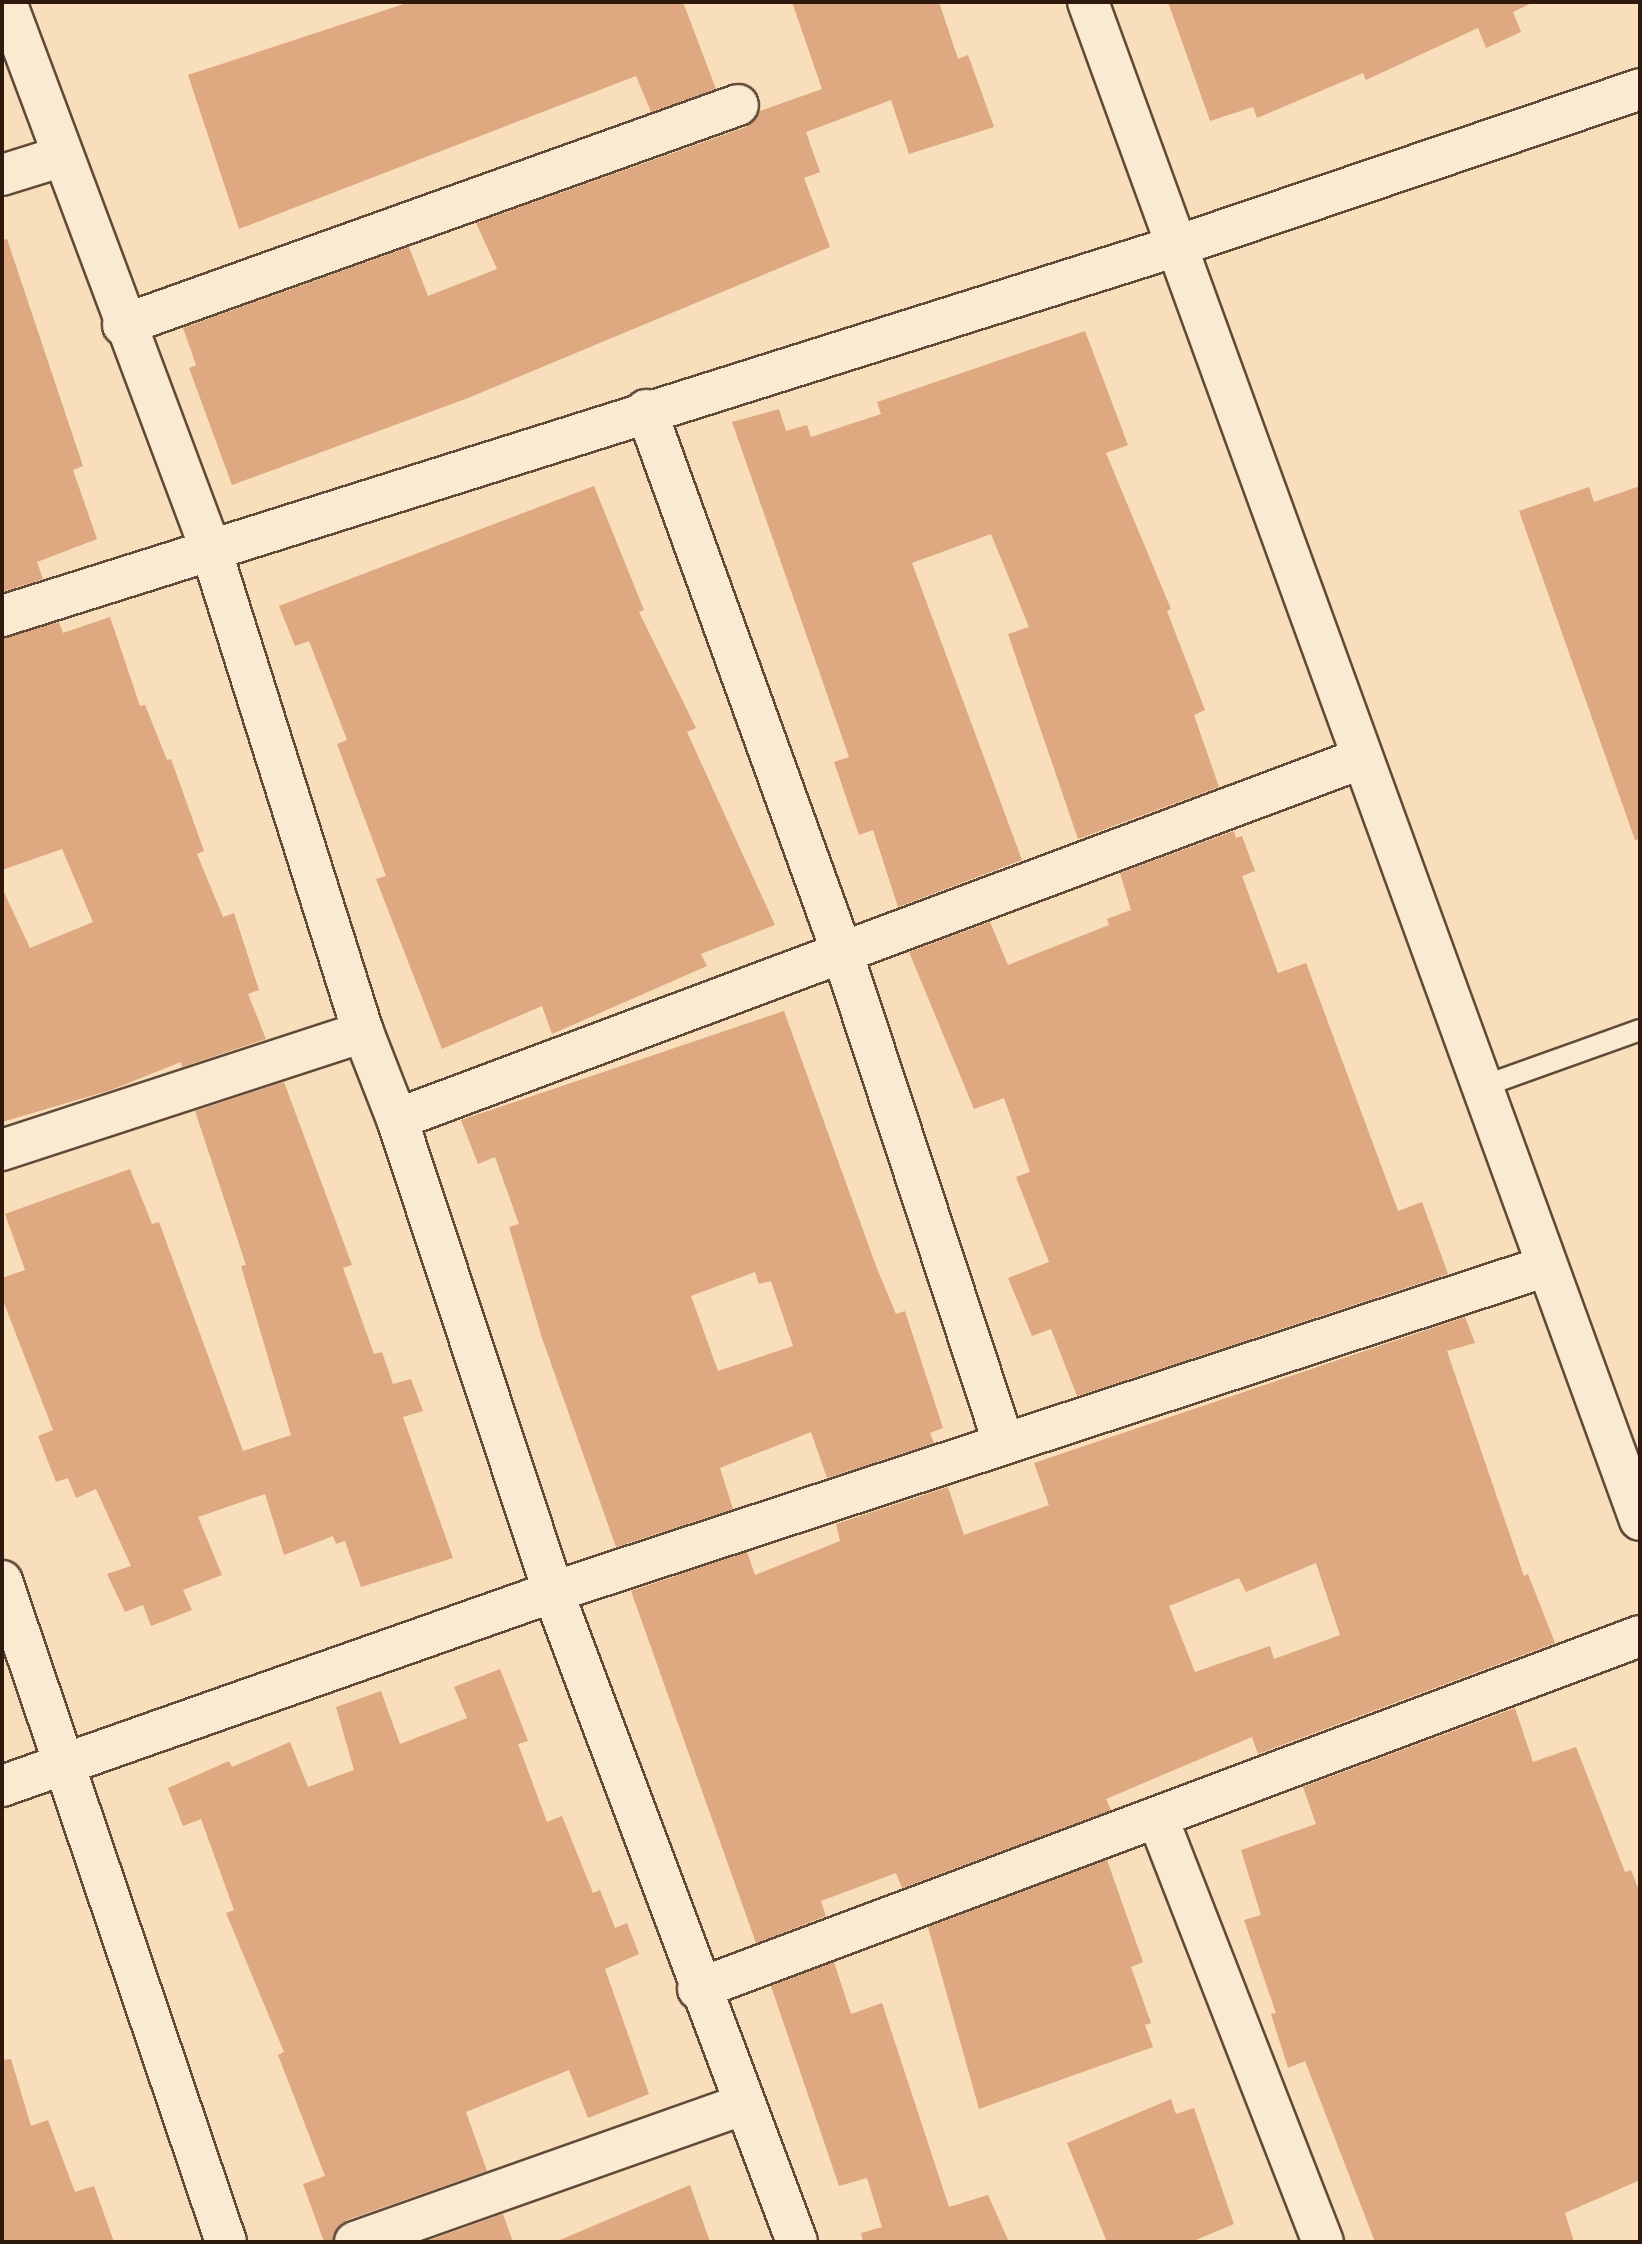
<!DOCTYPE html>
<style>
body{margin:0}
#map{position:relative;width:1642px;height:2244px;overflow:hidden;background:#f8deba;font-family:"IM FELL DW Pica",serif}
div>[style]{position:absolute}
.building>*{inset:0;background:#dea880}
.roads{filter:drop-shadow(2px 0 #614a38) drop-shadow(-2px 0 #614a38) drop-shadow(0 2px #614a38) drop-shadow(0 -2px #614a38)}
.service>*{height:20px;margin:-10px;padding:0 10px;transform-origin:10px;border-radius:10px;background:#faead2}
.minor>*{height:40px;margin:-20px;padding:0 20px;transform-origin:20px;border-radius:20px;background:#faead2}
span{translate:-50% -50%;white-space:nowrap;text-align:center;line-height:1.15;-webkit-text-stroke:8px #faead2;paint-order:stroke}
.frame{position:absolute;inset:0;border:4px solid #2f190d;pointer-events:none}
</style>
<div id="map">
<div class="building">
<div style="clip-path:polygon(410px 2px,683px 2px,716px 89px,651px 112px,636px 76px,239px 229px,188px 75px)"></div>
<div style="clip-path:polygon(792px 2px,939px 2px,958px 59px,968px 55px,994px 127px,909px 154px,891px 100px,806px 132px,820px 172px,804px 178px,830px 247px,468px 398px,232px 485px,189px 368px,196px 365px,183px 328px,409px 247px,428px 296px,497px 269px,476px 223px,746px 127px,760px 111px,822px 89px)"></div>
<div style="clip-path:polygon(1168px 2px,1534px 2px,1513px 12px,1521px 32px,1486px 48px,1478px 28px,1366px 80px,1363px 73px,1257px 118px,1253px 107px,1210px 121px)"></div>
<div style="clip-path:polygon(7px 239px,83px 466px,73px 470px,97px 539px,37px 562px,43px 579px,2px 592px,2px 240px)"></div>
<div style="clip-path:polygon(1085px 331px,1128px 445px,1106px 453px,1171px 609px,1167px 611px,1205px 710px,1194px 715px,1219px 787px,1078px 839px,1008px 634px,1029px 627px,991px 534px,912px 563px,1022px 860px,898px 907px,873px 830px,859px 835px,834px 762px,849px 757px,732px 422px,779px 409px,786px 431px,807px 425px,811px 437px,881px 414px,877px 402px)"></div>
<div style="clip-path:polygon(594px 486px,644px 610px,639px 612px,696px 728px,687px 732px,775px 925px,701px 954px,707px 966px,552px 1034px,542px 1006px,442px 1049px,376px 879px,386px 876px,337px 744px,347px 740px,309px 641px,295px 646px,279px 606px)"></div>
<div style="clip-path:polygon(1640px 486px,1640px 839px,1635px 840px,1519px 511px,1589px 487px,1594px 502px)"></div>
<div style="clip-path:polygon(110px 617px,140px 706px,145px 705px,167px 760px,171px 759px,204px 851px,197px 854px,223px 917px,234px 913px,259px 990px,248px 994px,266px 1039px,182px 1067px,181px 1062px,111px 1090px,2px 1122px,2px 888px,30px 948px,93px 922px,62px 849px,2px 870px,2px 638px,59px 622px,63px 633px)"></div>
<div style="clip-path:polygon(1234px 831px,1236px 838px,1242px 836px,1255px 871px,1242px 876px,1278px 973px,1306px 963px,1398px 1211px,1422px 1202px,1448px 1274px,1077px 1396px,1051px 1329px,1032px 1336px,1008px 1278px,1049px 1262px,1016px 1177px,1030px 1172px,1004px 1098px,974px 1109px,909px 952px,990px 922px,1008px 965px,1109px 925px,1107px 919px,1131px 910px,1120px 873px)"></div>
<div style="clip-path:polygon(evenodd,784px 1011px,876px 1266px,896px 1314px,905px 1311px,943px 1428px,930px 1433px,934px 1443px,827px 1478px,811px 1432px,720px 1468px,733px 1509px,616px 1547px,542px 1338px,509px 1227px,519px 1224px,495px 1157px,478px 1164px,461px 1120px,784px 1011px,755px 1272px,759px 1284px,771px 1281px,793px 1346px,718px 1371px,691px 1296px,755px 1272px)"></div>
<div style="clip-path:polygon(284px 1082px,352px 1265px,343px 1268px,374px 1354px,382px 1352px,393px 1384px,411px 1379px,423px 1411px,403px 1417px,453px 1558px,361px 1587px,345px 1541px,336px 1544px,333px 1536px,284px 1555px,265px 1494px,198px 1517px,222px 1575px,183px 1590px,192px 1610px,151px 1626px,143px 1605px,125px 1612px,107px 1574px,131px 1566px,96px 1489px,76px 1498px,68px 1478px,56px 1482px,38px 1436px,53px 1430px,2px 1298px,2px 1278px,25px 1270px,5px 1214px,130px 1169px,152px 1224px,159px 1222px,243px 1451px,291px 1435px,241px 1266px,246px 1265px,195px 1111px)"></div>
<div style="clip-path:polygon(evenodd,1465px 1317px,1475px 1343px,1447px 1351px,1524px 1576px,1528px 1574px,1555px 1643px,1258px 1754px,1252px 1737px,1106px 1799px,1111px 1810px,902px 1888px,896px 1873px,821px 1901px,826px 1916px,756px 1943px,631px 1591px,747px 1552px,755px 1575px,840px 1541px,836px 1524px,948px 1487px,964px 1535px,1049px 1505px,1034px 1463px,1465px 1317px,1316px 1563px,1340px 1635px,1274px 1659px,1270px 1646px,1195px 1672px,1169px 1606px,1239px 1578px,1246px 1592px,1316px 1563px)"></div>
<div style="clip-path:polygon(500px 1669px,528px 1741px,518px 1744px,547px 1822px,562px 1816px,593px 1893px,600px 1890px,615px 1928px,627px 1923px,639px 1954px,605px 1969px,649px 2094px,588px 2118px,569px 2070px,466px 2112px,487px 2171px,347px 2220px,337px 2228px,333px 2242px,324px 2242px,303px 2184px,325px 2176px,278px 2055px,284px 2052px,226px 1913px,234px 1910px,201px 1819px,183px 1826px,168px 1788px,229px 1761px,232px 1767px,290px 1742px,308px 1787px,354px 1770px,336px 1707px,381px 1691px,400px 1744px,467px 1718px,454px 1687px)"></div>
<div style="clip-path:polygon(1515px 1708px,1533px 1762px,1576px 1747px,1625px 1872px,1631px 1870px,1640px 1893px,1640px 2180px,1565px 2213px,1574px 2242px,1375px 2242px,1305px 2061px,1288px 2068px,1271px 2014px,1276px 2013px,1244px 1920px,1261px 1915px,1241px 1850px,1316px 1824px,1303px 1787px)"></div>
<div style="clip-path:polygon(1107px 1860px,1143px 1962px,1131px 1967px,1151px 2023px,1145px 2025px,1153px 2047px,979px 2109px,928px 1927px)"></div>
<div style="clip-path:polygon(834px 1962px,851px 2014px,882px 2003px,949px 2207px,988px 2195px,1009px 2242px,863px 2242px,861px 2233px,882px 2227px,867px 2178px,839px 2186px,771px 1986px)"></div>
<div style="clip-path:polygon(11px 2059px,31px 2126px,48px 2120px,75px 2192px,94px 2186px,114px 2242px,2px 2242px,2px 2060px)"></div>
<div style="clip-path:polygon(1171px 2099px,1176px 2114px,1194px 2108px,1234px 2224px,1191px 2242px,1107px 2242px,1067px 2143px)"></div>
<div style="clip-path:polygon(690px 2185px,710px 2242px,555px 2242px)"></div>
<div style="clip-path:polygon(503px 2214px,513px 2242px,424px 2242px)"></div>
</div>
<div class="roads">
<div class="service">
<div style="left:1481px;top:1087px;width:169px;rotate:-19.7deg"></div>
</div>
<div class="minor">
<div style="left:6px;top:2px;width:588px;rotate:69.5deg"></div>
<div style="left:212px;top:553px;width:502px;rotate:72.5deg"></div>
<div style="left:363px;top:1032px;width:93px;rotate:68.7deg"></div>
<div style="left:397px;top:1119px;width:498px;rotate:71.7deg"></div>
<div style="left:553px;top:1592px;width:694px;rotate:69.42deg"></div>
<div style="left:1088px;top:2px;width:1615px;rotate:70.02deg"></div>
<div style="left:2px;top:175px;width:61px;rotate:-17.2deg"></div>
<div style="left:123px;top:325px;width:653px;rotate:-19.68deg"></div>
<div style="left:646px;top:410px;width:580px;rotate:70.13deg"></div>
<div style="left:843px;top:955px;width:512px;rotate:71.78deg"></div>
<div style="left:2px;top:616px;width:1232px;rotate:-17.48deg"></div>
<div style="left:1177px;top:246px;width:489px;rotate:-18.7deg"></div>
<div style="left:397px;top:1119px;width:1028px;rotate:-20.5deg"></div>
<div style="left:2px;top:1150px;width:380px;rotate:-18.1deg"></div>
<div style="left:2px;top:1581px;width:698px;rotate:71.28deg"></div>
<div style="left:2px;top:1786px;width:584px;rotate:-19.4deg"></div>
<div style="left:553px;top:1592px;width:1046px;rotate:-18.16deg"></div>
<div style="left:1158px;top:1819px;width:454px;rotate:68.7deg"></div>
<div style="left:698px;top:1989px;width:1006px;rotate:-20.54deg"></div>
<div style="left:355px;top:2242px;width:413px;rotate:-19.5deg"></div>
</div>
</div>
<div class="frame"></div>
</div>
